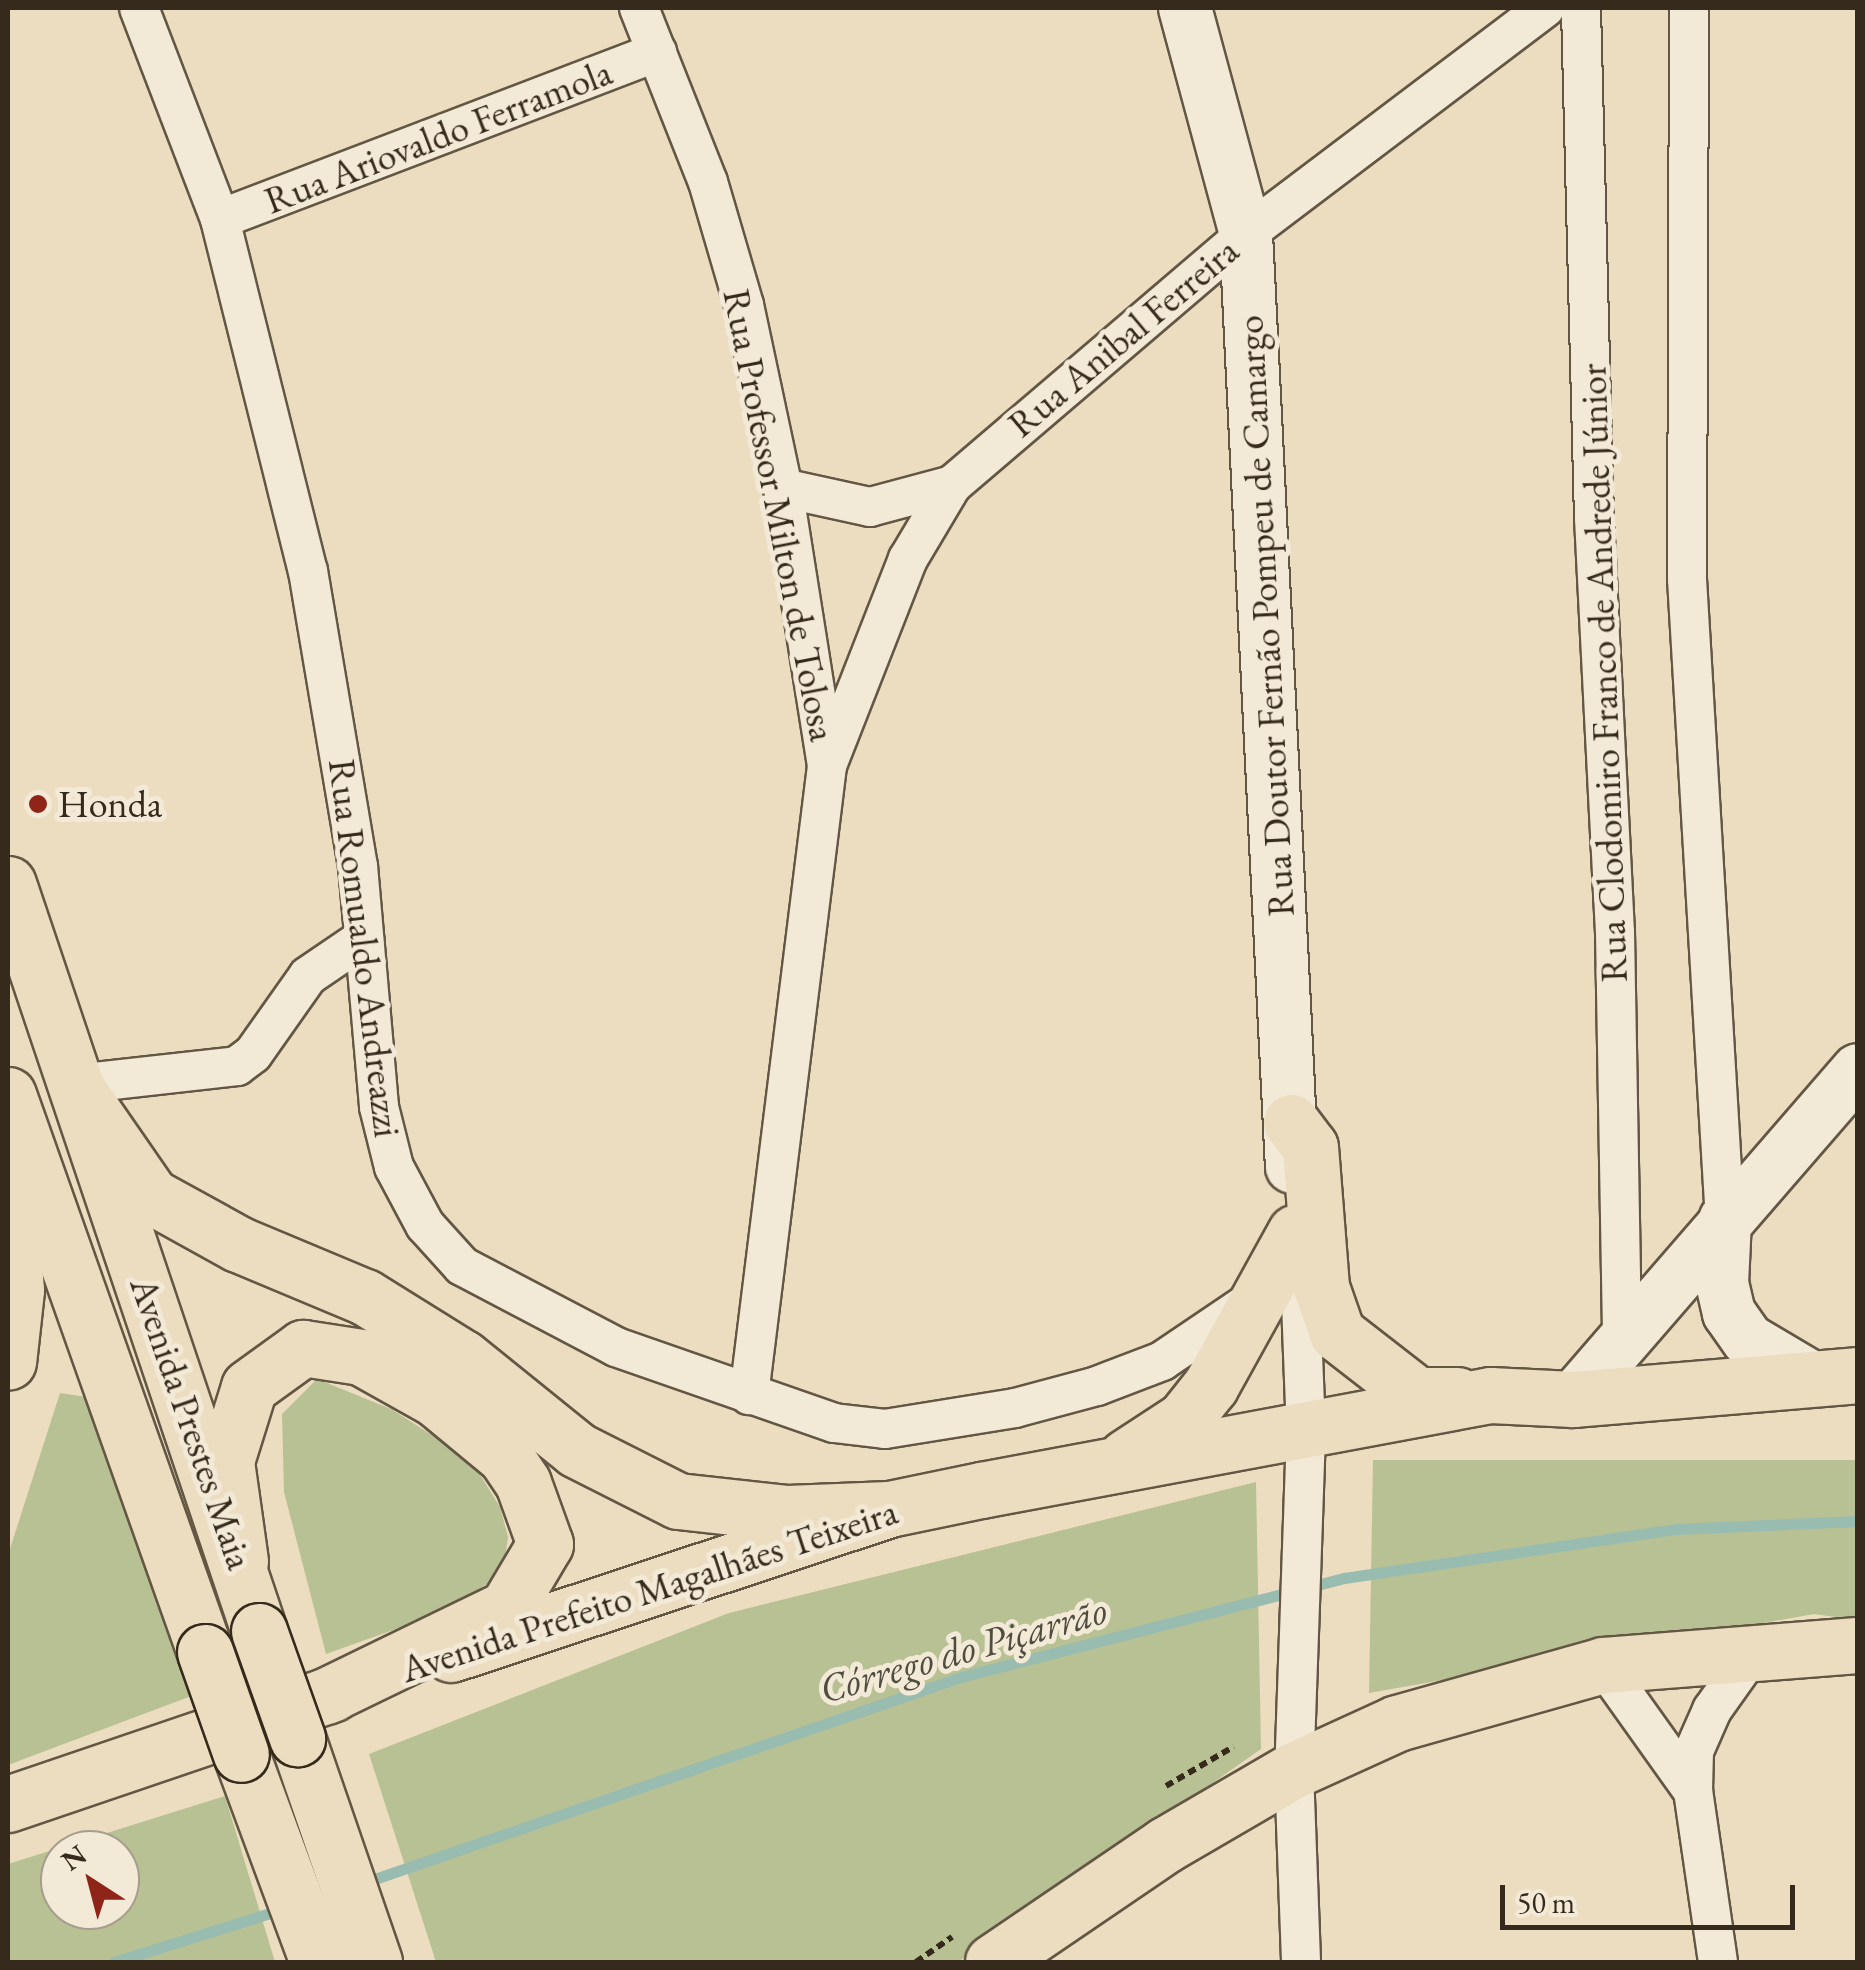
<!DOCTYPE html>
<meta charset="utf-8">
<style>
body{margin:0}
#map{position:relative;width:1865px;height:1970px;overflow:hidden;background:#ecddc1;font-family:"EB Garamond",serif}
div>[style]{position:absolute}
.green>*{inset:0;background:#b7c193}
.stream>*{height:11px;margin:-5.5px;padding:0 5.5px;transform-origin:5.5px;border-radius:5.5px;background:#99bcb1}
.path>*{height:6px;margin-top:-3px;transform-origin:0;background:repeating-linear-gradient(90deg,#352a1b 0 8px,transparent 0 13px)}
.roads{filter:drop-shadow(2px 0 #635744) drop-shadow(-2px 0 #635744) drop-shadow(0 2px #635744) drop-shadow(0 -2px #635744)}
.street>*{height:38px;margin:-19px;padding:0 19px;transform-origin:19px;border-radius:19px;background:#f3e9d7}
.secondary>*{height:52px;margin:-26px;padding:0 26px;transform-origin:26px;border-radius:26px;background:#f3e9d7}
.primary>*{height:55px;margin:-27.5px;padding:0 27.5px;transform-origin:27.5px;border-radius:27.5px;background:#ecddc1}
.highway>*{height:55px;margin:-27.5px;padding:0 27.5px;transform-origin:27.5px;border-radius:27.5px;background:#ecddc1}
.bridges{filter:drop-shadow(2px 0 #352a1b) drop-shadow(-2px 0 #352a1b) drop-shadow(0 2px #352a1b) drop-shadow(0 -2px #352a1b)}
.highway-bridge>*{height:55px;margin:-27.5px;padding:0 27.5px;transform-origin:27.5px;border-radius:27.5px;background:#ecddc1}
.dots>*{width:28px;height:28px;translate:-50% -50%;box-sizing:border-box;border:5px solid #f3e9d7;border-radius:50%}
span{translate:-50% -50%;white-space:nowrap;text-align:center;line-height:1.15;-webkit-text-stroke:10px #f3e9d7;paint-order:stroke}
.street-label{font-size:38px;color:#352a1b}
.poi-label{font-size:38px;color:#352a1b}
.left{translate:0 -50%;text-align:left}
.water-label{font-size:40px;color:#4e4e40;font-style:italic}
.frame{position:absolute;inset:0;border:10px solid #352a1b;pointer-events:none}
.north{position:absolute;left:40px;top:1830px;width:100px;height:100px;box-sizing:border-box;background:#f3e9d7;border:2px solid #a79d8c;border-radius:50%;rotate:324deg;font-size:28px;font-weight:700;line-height:40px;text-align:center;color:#352a1b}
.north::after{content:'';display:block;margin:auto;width:35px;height:45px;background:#8f2418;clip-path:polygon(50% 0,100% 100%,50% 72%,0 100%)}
.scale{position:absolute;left:1500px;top:1885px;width:295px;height:45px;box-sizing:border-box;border:5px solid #352a1b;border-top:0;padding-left:12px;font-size:30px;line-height:35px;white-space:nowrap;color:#352a1b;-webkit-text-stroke:8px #f3e9d7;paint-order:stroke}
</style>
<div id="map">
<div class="green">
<div style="clip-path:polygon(317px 1379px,391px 1409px,471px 1460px,500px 1507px,508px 1537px,503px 1572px,452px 1609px,326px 1654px,284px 1492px,282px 1414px)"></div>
<div style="clip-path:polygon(60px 1393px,93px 1398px,194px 1695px,8px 1765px,8px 1555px)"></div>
<div style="clip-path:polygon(1373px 1460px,1857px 1460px,1857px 1620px,1814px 1614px,1369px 1693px)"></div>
<div style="clip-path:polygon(1256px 1482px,1261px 1749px,958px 1962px,436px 1962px,369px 1754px,729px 1613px)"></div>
<div style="clip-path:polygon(evenodd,225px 1796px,275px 1962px,8px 1962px,8px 1864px,225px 1796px,120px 1850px,120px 1910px,60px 1910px,60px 1850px,120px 1850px)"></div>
</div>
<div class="stream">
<div style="left:363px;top:1883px;width:632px;rotate:-19.01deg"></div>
<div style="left:961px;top:1677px;width:396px;rotate:-14.5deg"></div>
<div style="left:1344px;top:1578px;width:336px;rotate:-8.4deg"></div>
<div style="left:1676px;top:1529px;width:182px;rotate:-2.5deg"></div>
<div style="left:114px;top:1962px;width:177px;rotate:-17.4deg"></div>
</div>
<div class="path">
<div style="left:1166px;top:1786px;width:78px;rotate:-30.2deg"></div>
<div style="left:916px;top:1962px;width:44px;rotate:-34.8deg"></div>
</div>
<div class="roads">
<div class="street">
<div style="left:139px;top:8px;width:226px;rotate:69deg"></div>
<div style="left:220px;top:219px;width:363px;rotate:76deg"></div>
<div style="left:308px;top:571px;width:299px;rotate:80.4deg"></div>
<div style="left:358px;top:866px;width:242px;rotate:85deg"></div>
<div style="left:379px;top:1107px;width:62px;rotate:76deg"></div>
<div style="left:394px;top:1167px;width:66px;rotate:61.9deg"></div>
<div style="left:425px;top:1225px;width:55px;rotate:47.9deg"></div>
<div style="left:462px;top:1266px;width:174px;rotate:27.7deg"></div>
<div style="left:616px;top:1347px;width:231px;rotate:19.2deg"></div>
<div style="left:834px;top:1423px;width:51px;rotate:6.7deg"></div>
<div style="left:885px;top:1429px;width:132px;rotate:-9.2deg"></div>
<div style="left:1015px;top:1408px;width:85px;rotate:-15deg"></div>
<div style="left:1097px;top:1386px;width:70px;rotate:-21deg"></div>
<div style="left:1162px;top:1361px;width:100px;rotate:-34deg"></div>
<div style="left:639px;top:8px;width:187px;rotate:68.4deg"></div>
<div style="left:708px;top:182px;width:128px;rotate:73.7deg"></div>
<div style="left:744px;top:305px;width:187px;rotate:78deg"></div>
<div style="left:783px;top:488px;width:281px;rotate:81deg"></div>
<div style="left:827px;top:766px;width:634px;rotate:97.07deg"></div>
<div style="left:1581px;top:8px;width:510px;rotate:88.54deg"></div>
<div style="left:1594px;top:518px;width:415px;rotate:87.1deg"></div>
<div style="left:1615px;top:932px;width:406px;rotate:89deg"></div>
<div style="left:1689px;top:8px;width:571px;rotate:90.2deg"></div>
<div style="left:1687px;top:579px;width:642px;rotate:86.61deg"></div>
<div style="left:220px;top:219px;width:468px;rotate:-20.9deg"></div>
<div style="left:783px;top:488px;width:89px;rotate:12.3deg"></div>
<div style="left:870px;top:507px;width:85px;rotate:-15deg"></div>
<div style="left:828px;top:763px;width:219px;rotate:-68.6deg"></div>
<div style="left:908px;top:559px;width:86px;rotate:-59.3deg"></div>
<div style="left:952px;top:485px;width:387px;rotate:-40.5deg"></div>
<div style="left:1246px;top:234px;width:375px;rotate:-37.1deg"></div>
<div style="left:77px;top:1084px;width:161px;rotate:-6.4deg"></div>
<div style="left:237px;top:1066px;width:20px;rotate:-37deg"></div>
<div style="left:253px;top:1054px;width:95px;rotate:-54.8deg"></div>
<div style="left:308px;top:976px;width:68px;rotate:-34.2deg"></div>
<div style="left:1300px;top:1276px;width:157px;rotate:87.8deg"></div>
<div style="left:1306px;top:1433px;width:337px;rotate:92deg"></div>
<div style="left:1294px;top:1770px;width:192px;rotate:87.9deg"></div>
<div style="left:1603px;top:1665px;width:155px;rotate:54.5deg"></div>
<div style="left:1718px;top:1962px;width:173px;rotate:-98.3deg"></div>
<div style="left:1693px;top:1791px;width:40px;rotate:-88.6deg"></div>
<div style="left:1694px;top:1751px;width:45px;rotate:-66.3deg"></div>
<div style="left:1712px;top:1710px;width:76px;rotate:-54.6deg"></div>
</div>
<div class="secondary">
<div style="left:1185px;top:8px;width:234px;rotate:74.9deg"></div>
<div style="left:1246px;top:234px;width:934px;rotate:87.18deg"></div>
<div style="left:1725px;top:1220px;width:63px;rotate:92.7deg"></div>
<div style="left:1722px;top:1283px;width:31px;rotate:77deg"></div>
<div style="left:1729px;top:1313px;width:33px;rotate:55deg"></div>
<div style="left:1748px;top:1340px;width:71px;rotate:30.5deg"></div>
<div style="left:1573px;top:1399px;width:435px;rotate:-49.1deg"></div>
</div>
<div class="primary">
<div style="left:1291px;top:1122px;width:31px;rotate:53deg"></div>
<div style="left:1310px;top:1147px;width:140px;rotate:85.5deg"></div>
<div style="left:1321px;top:1287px;width:49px;rotate:70.8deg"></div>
<div style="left:1337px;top:1333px;width:101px;rotate:37.8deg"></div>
<div style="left:1417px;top:1395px;width:40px"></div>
<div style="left:1126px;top:1457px;width:69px;rotate:-33.2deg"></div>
<div style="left:1184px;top:1419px;width:43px;rotate:-51.5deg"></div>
<div style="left:1211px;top:1385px;width:174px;rotate:-61.1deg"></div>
<div style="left:451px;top:1654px;width:461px;rotate:-18.3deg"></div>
<div style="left:889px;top:1509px;width:94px;rotate:-11.7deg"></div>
<div style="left:981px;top:1490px;width:518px;rotate:-10.57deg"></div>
<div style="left:1490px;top:1395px;width:83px;rotate:2.8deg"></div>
<div style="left:1573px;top:1399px;width:286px;rotate:-4.8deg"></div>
<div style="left:8px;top:1804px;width:342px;rotate:-18.8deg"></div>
<div style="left:993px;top:1962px;width:208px;rotate:-34.2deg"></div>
<div style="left:1165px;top:1845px;width:149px;rotate:-30.2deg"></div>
<div style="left:1294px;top:1770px;width:113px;rotate:-24.5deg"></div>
<div style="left:1397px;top:1723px;width:214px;rotate:-15.7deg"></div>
<div style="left:1603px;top:1665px;width:256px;rotate:-4.5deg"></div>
</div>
<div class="highway">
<div style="left:8px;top:884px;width:788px;rotate:71.43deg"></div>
<div style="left:79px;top:1092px;width:126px;rotate:55.3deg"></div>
<div style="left:151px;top:1196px;width:99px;rotate:28.9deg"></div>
<div style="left:238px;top:1244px;width:138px;rotate:22.7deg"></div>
<div style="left:365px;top:1297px;width:115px;rotate:31.9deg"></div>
<div style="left:463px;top:1358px;width:146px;rotate:38.9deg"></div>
<div style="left:577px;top:1450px;width:113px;rotate:26.8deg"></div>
<div style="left:678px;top:1501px;width:110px;rotate:6.3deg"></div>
<div style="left:787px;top:1513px;width:102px;rotate:-2.2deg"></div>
<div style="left:8px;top:1095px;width:591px;rotate:70.52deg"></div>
<div style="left:8px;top:1182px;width:108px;rotate:85.8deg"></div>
<div style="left:16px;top:1290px;width:72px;rotate:96.3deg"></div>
<div style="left:240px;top:1561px;width:101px;rotate:-98deg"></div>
<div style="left:226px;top:1461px;width:77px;rotate:-72.7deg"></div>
<div style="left:249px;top:1387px;width:67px;rotate:-35.8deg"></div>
<div style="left:303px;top:1348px;width:59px;rotate:8.8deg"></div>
<div style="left:361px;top:1357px;width:86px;rotate:29.2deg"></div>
<div style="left:436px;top:1399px;width:89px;rotate:39.6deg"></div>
<div style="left:505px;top:1456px;width:32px;rotate:56deg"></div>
<div style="left:523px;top:1483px;width:65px;rotate:70.2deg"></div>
<div style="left:545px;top:1544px;width:74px;rotate:120.7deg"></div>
<div style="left:507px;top:1608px;width:201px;rotate:154.1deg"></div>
<div style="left:297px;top:1738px;width:237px;rotate:71deg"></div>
<div style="left:241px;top:1754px;width:222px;rotate:69.7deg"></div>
</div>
</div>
<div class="bridges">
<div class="highway-bridge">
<div style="left:259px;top:1631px;width:114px;rotate:70.4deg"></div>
<div style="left:205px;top:1652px;width:108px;rotate:70.6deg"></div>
</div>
</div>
<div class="dots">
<div style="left:38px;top:804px;background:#8f2418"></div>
</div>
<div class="street-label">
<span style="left:438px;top:136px;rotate:-21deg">Rua Ariovaldo Ferramola</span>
<span style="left:1123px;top:337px;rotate:-40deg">Rua Anibal Ferreira</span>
<span style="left:780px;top:515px;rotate:79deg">Rua Professor Milton de Tolosa</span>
<span style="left:1265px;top:616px;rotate:-93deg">Rua Doutor Fernão Pompeu de Camargo</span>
<span style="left:1603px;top:673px;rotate:-92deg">Rua Clodomiro Franco de Andrede Júnior</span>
<span style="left:365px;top:948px;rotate:83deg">Rua Romualdo Andreazzi</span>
<span style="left:192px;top:1423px;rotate:71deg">Avenida Prestes Maia</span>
<span style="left:649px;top:1590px;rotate:-18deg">Avenida Prefeito Magalhães Teixeira</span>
</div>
<div class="poi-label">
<span class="left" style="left:58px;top:804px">Honda</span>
</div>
<div class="water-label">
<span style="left:963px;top:1649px;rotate:-16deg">Córrego do Piçarrão</span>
</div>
<div class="frame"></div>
<div class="north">N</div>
<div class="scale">50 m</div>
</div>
